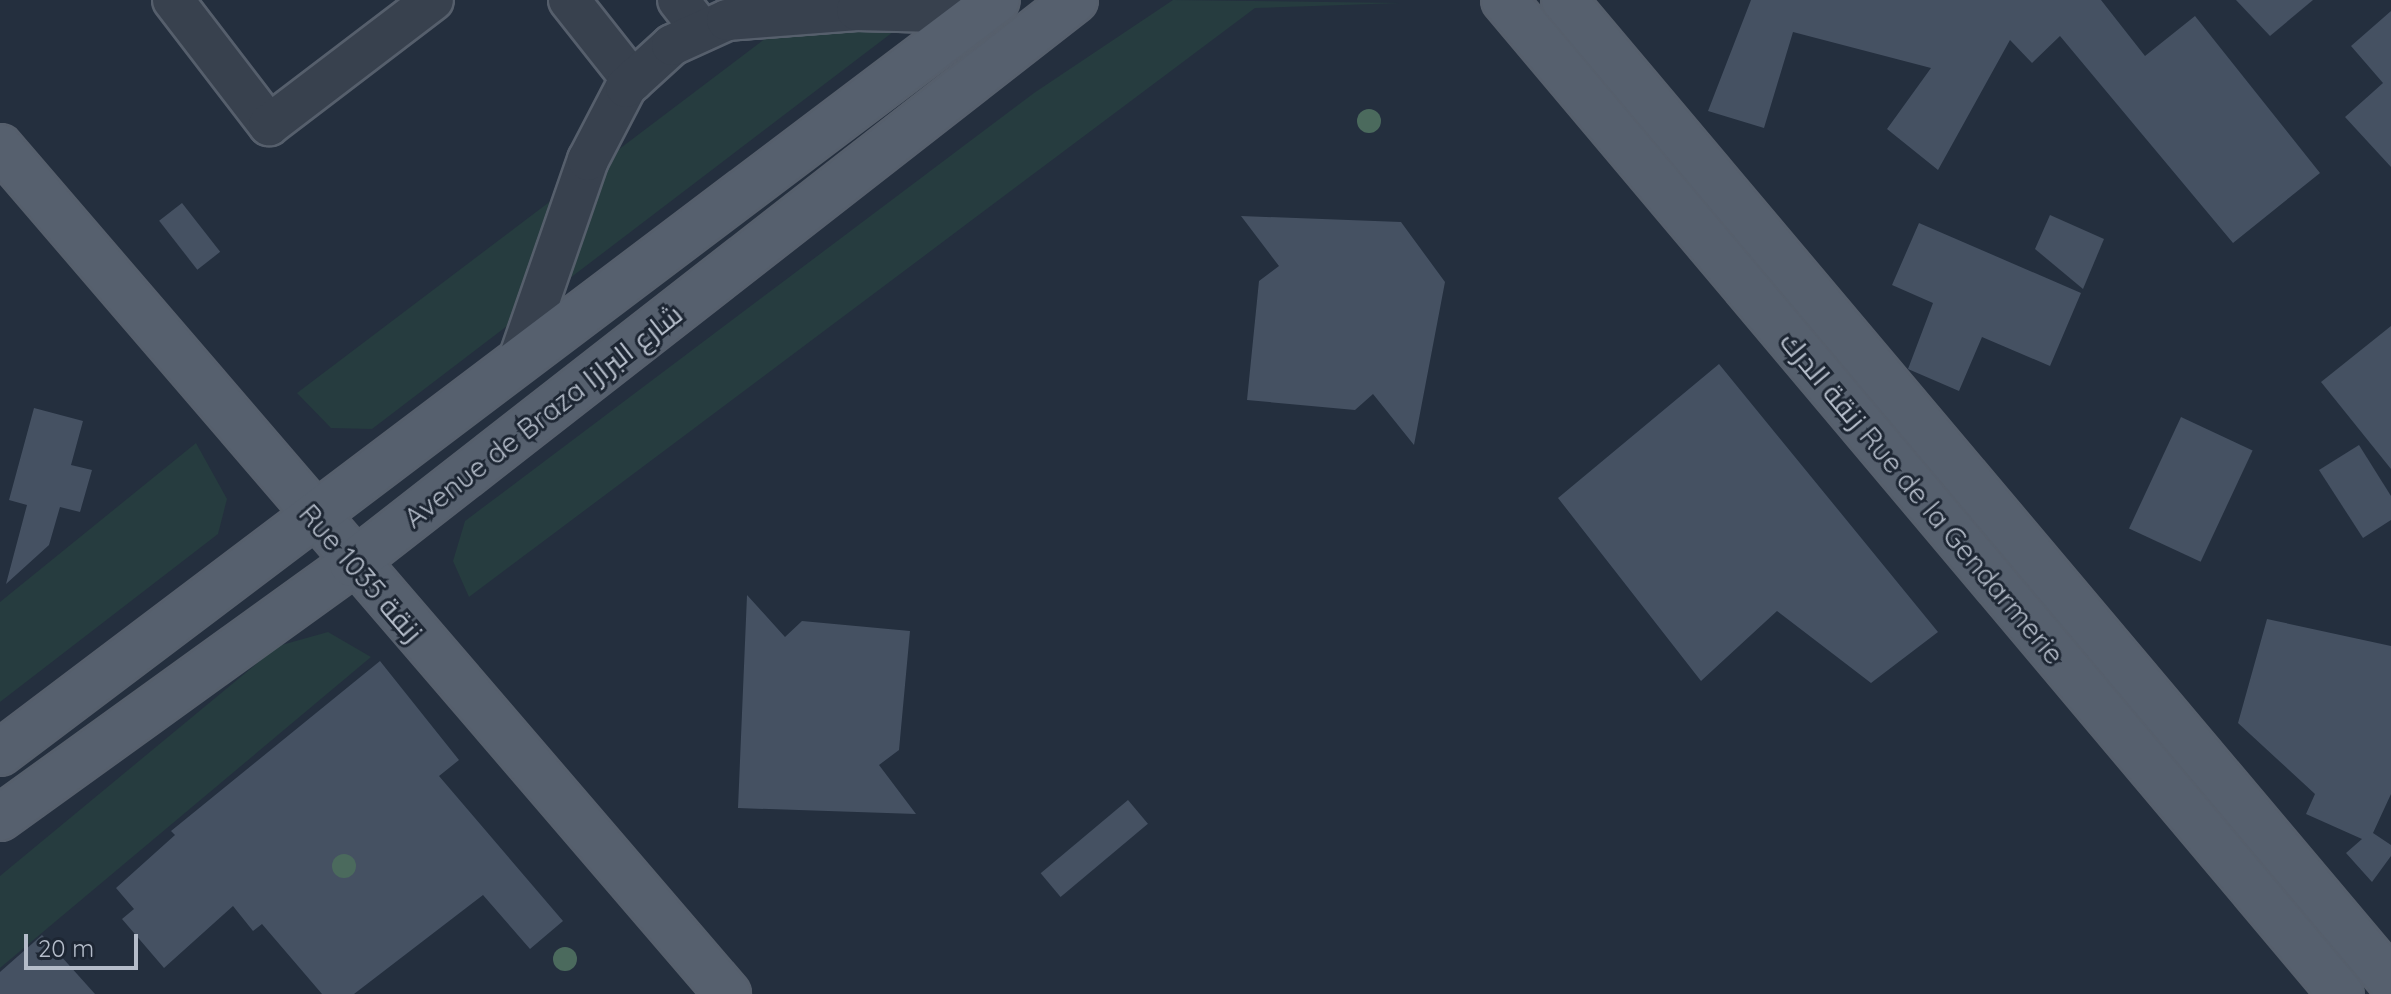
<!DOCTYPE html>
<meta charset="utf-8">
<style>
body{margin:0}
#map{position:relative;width:2391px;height:994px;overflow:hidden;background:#242f3e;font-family:Quicksand,Cairo,sans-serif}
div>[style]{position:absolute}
.green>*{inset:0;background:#263c3f}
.building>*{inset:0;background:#455162;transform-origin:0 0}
.roads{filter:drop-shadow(2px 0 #565f6c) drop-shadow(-2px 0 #565f6c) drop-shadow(0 2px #565f6c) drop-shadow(0 -2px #565f6c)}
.minor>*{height:40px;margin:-20px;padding:0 20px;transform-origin:20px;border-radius:20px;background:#38414e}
.major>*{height:44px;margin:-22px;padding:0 22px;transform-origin:22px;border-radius:22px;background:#56606e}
.trees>*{width:24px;height:24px;margin:-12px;border-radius:50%;background:#4b6a5d}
span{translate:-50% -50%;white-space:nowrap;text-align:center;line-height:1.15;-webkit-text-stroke:6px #1d2633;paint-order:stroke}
.street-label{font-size:28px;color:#b4bcc9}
.scale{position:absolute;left:24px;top:934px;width:114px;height:36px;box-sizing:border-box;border:4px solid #b4bcc9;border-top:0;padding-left:10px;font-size:24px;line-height:28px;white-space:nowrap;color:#b4bcc9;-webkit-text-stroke:6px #1d2633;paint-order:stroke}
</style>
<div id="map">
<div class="green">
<div style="clip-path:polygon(816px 0,935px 0,372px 429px,331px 428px,297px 393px)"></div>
<div style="clip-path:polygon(1173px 0,1401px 3px,1255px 8px,469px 597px,453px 561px,465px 521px,1034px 93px)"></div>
<div style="clip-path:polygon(196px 443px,227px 499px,218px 534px,0 702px,0 602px)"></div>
<div style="clip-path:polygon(328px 632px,371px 657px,0 968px,0 876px,278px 646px)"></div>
</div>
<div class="building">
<div style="clip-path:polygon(1751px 0,2101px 0,2145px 56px,2195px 16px,2320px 173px,2233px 243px,2060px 36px,2032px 63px,2010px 40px,1938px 170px,1887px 129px,1931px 68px,1793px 32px,1764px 128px,1708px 111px)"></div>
<div style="clip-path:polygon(2236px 0,2313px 0,2270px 36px)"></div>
<div style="clip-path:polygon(2391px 11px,2391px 167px,2345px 117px,2383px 83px,2351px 46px)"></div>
<div style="left:182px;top:203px;width:62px;height:29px;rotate:52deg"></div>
<div style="clip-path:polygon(2050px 215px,2104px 239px,2083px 289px,2035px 249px)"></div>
<div style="clip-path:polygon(1241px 216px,1401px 222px,1445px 282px,1414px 445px,1373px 394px,1355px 410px,1247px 400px,1259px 281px,1279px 266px)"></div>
<div style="clip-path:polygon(1919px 223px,2081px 293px,2050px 366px,1982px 337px,1959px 391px,1908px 369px,1933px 303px,1892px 285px)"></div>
<div style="clip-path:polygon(2391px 326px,2391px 469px,2321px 382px)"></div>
<div style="clip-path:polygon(1719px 364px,1938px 632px,1871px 683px,1777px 611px,1701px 681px,1558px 498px)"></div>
<div style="clip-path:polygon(34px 408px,83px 421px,71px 465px,92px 470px,80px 512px,60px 507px,49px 545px,6px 584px,27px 505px,9px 500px)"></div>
<div style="left:2181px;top:417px;width:79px;height:123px;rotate:25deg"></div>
<div style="clip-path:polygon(2359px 445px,2391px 496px,2391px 520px,2363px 538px,2319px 470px)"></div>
<div style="clip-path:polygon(747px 595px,785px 637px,802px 621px,910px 631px,899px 750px,879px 765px,916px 814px,738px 808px)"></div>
<div style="clip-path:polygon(2267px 619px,2391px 646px,2391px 794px,2373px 833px,2391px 845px,2391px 856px,2372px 882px,2346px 853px,2362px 839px,2306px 814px,2315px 794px,2238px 723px)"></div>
<div style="clip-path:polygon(380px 661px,459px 760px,439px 776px,563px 921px,530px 949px,483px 895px,354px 994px,322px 994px,262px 924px,253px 931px,233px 906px,164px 968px,122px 919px,134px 909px,116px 888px,175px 835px,171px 831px)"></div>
<div style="left:1128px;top:800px;width:31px;height:114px;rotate:50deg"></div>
<div style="clip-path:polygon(42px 935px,95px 994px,0 994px,0 972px)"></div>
</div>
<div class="roads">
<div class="minor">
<div style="left:173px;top:0;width:158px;rotate:52.5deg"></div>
<div style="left:269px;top:125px;width:206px;rotate:-37.3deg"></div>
<div style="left:569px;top:0;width:103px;rotate:51.7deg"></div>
<div style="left:678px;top:0;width:39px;rotate:52deg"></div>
<div style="left:519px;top:359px;width:211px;rotate:-70.9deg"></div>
<div style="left:588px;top:160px;width:82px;rotate:-62.5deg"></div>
<div style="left:626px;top:87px;width:62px;rotate:-42.4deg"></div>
<div style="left:672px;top:45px;width:60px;rotate:-24.4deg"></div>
<div style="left:727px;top:20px;width:130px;rotate:-4.4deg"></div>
<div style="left:857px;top:10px;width:123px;rotate:1.4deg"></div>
</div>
<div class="major">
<div style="left:1504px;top:0;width:1299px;rotate:49.9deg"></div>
<div style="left:1564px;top:0;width:1283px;rotate:49.87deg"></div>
<div style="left:0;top:147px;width:1117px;rotate:49.32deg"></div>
<div style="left:0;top:753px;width:1249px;rotate:-37.06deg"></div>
<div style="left:0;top:818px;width:434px;rotate:-35.8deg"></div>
<div style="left:352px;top:564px;width:917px;rotate:-37.96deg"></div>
</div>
</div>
<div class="trees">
<div style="left:1369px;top:121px"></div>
<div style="left:344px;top:866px"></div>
<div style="left:565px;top:959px"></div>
</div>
<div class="street-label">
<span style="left:543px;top:416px;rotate:-38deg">Avenue de Braza شارع البرازا</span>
<span style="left:1922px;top:498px;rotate:50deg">زنقة الدرك Rue de la Gendarmerie</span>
<span style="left:361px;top:573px;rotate:49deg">Rue 1035 زنقة</span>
</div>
<div class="scale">20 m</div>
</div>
